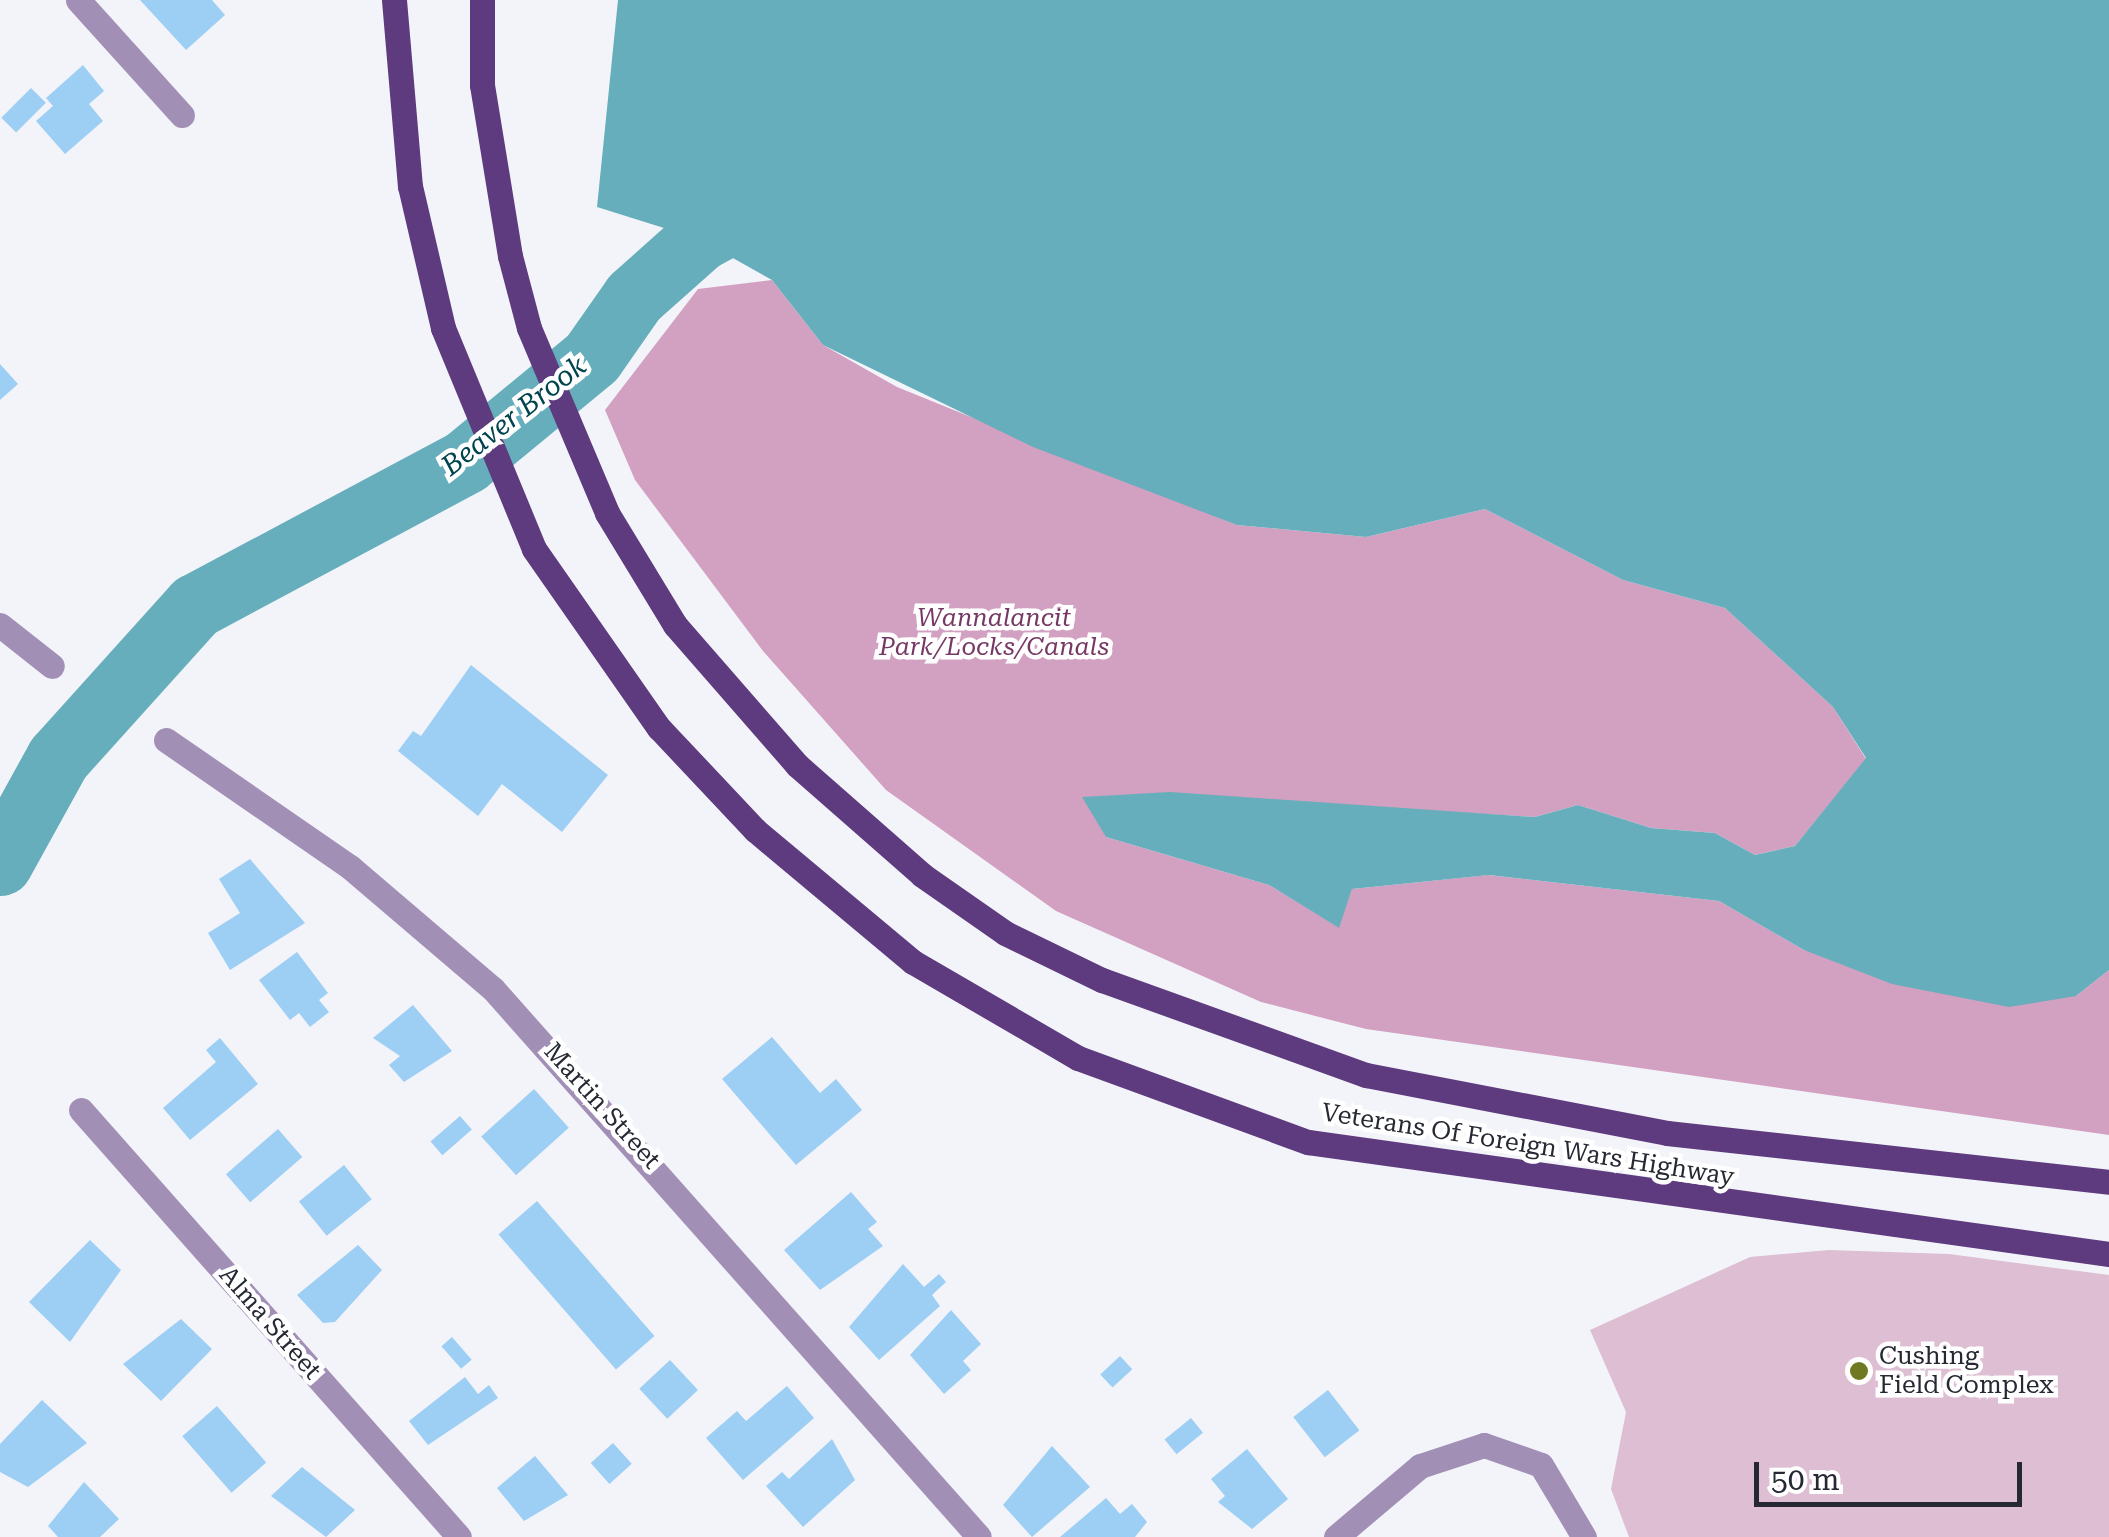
<!DOCTYPE html>
<style>
body{margin:0}
#map{position:relative;width:2109px;height:1537px;overflow:hidden;background:#f3f4fa;font-family:"Roboto Serif",serif}
div>[style]{position:absolute}
.green>*{inset:0;background:#ddbed2}
.forest>*{inset:0;background:#d2a0c1}
.water>*{inset:0;background:#66aebb}
.river>*{height:65px;margin:-32.5px;padding:0 32.5px;transform-origin:32.5px;border-radius:32.5px;background:#66aebb}
.building>*{inset:0;background:#9dcef4;transform-origin:0 0}
.minor>*{height:25px;margin:-12.5px;padding:0 12.5px;transform-origin:12.5px;border-radius:12.5px;background:#a28fb6}
.major>*{height:25px;margin:-12.5px;padding:0 12.5px;transform-origin:12.5px;border-radius:12.5px;background:#5e3a7e}
.dots>*{width:28px;height:28px;translate:-50% -50%;box-sizing:border-box;border:5px solid #fff;border-radius:50%}
span{translate:-50% -50%;white-space:nowrap;text-align:center;line-height:1.15;-webkit-text-stroke:9px #fff;paint-order:stroke}
.park-label{font-size:25px;color:#763965;font-style:italic}
.street-label{font-size:25px;color:#262933}
.poi-label{font-size:25px;color:#262933}
.left{translate:0 -50%;text-align:left}
.water-label{font-size:28px;color:#00444e;font-style:italic}
.scale{position:absolute;left:1754px;top:1462px;width:268px;height:45px;box-sizing:border-box;border:5px solid #262933;border-top:0;padding-left:12px;font-size:30px;line-height:35px;white-space:nowrap;color:#262933;-webkit-text-stroke:8px #fff;paint-order:stroke}
</style>
<div id="map">
<div class="green">
<div style="clip-path:polygon(1829px 1250px,1949px 1254px,2109px 1275px,2109px 1537px,1629px 1537px,1611px 1489px,1626px 1412px,1590px 1330px,1750px 1257px)"></div>
</div>
<div class="forest">
<div style="clip-path:polygon(772px 280px,823px 345px,897px 387px,1237px 525px,1366px 537px,1485px 509px,1623px 580px,1725px 608px,1833px 707px,1866px 759px,1795px 846px,1755px 855px,1715px 833px,1651px 828px,1578px 805px,1535px 817px,1272px 802px,1106px 837px,1269px 885px,1338px 927px,1352px 889px,1488px 875px,1719px 901px,1804px 950px,2076px 996px,2109px 970px,2109px 1135px,1366px 1029px,1261px 1002px,1056px 911px,886px 790px,763px 651px,635px 480px,605px 410px,698px 289px)"></div>
</div>
<div class="water">
<div style="clip-path:polygon(618px 0,2109px 0,2109px 970px,2076px 996px,2009px 1007px,1892px 984px,1804px 950px,1719px 901px,1489px 875px,1352px 889px,1339px 928px,1269px 885px,1106px 837px,1082px 797px,1170px 792px,1535px 817px,1578px 805px,1651px 828px,1715px 833px,1755px 855px,1795px 846px,1866px 758px,1833px 707px,1725px 608px,1623px 580px,1485px 509px,1366px 537px,1237px 525px,1033px 447px,823px 345px,772px 280px,699px 239px,597px 207px)"></div>
</div>
<div class="river">
<div style="left:0;top:863px;width:120px;rotate:-61.1deg"></div>
<div style="left:58px;top:758px;width:205px;rotate:-48deg"></div>
<div style="left:195px;top:606px;width:307px;rotate:-28.1deg"></div>
<div style="left:466px;top:461px;width:163px;rotate:-39.5deg"></div>
<div style="left:592px;top:357px;width:73px;rotate:-55deg"></div>
<div style="left:634px;top:297px;width:87px;rotate:-41.7deg"></div>
<div style="left:699px;top:239px;width:90px;rotate:-28.6deg"></div>
</div>
<div class="building">
<div style="clip-path:polygon(140px 0,212px 0,225px 15px,186px 50px)"></div>
<div style="clip-path:polygon(83px 65px,104px 91px,89px 104px,103px 121px,65px 154px,36px 121px,53px 106px,46px 98px)"></div>
<div style="left:31px;top:88px;width:21px;height:42px;rotate:45deg"></div>
<div style="clip-path:polygon(0 364px,18px 384px,0 400px)"></div>
<div style="clip-path:polygon(471px 665px,608px 775px,562px 832px,502px 784px,478px 816px,398px 751px,413px 731px,421px 736px)"></div>
<div style="clip-path:polygon(250px 859px,305px 923px,230px 970px,208px 933px,240px 913px,219px 879px)"></div>
<div style="clip-path:polygon(297px 952px,328px 993px,319px 1000px,329px 1012px,310px 1027px,299px 1013px,290px 1020px,259px 980px)"></div>
<div style="clip-path:polygon(413px 1005px,452px 1051px,404px 1082px,389px 1065px,400px 1056px,373px 1038px)"></div>
<div style="clip-path:polygon(772px 1037px,820px 1093px,836px 1079px,862px 1110px,796px 1165px,722px 1079px)"></div>
<div style="clip-path:polygon(220px 1038px,258px 1084px,190px 1140px,163px 1108px,216px 1062px,206px 1050px)"></div>
<div style="left:534px;top:1089px;width:52px;height:71px;rotate:48deg"></div>
<div style="left:460px;top:1116px;width:18px;height:39px;rotate:49deg"></div>
<div style="left:278px;top:1129px;width:37px;height:69px;rotate:49deg"></div>
<div style="left:344px;top:1165px;width:44px;height:58px;rotate:51deg"></div>
<div style="clip-path:polygon(851px 1192px,877px 1222px,868px 1229px,883px 1246px,820px 1290px,784px 1250px)"></div>
<div style="left:537px;top:1201px;width:179px;height:51px;rotate:49deg"></div>
<div style="clip-path:polygon(90px 1240px,121px 1270px,70px 1342px,29px 1302px)"></div>
<div style="clip-path:polygon(358px 1245px,382px 1270px,335px 1322px,323px 1323px,297px 1295px)"></div>
<div style="clip-path:polygon(903px 1264px,924px 1287px,939px 1274px,946px 1282px,932px 1295px,940px 1306px,879px 1360px,849px 1327px)"></div>
<div style="clip-path:polygon(951px 1310px,981px 1344px,963px 1361px,971px 1370px,944px 1394px,910px 1355px)"></div>
<div style="clip-path:polygon(181px 1319px,212px 1349px,161px 1401px,123px 1364px)"></div>
<div style="left:452px;top:1337px;width:30px;height:14px;rotate:49deg"></div>
<div style="left:1120px;top:1356px;width:18px;height:27px;rotate:47deg"></div>
<div style="left:670px;top:1360px;width:41px;height:42px;rotate:47deg"></div>
<div style="clip-path:polygon(465px 1377px,478px 1394px,489px 1385px,498px 1398px,428px 1445px,409px 1421px)"></div>
<div style="clip-path:polygon(787px 1386px,814px 1418px,743px 1480px,706px 1438px,737px 1411px,746px 1421px)"></div>
<div style="left:1328px;top:1390px;width:51px;height:44px;rotate:52deg"></div>
<div style="clip-path:polygon(42px 1400px,87px 1443px,28px 1487px,0 1472px,0 1444px)"></div>
<div style="left:217px;top:1406px;width:75px;height:46px;rotate:49deg"></div>
<div style="left:1191px;top:1418px;width:19px;height:34px;rotate:51deg"></div>
<div style="clip-path:polygon(832px 1439px,855px 1480px,803px 1527px,766px 1486px,782px 1472px,789px 1479px)"></div>
<div style="left:613px;top:1443px;width:28px;height:30px;rotate:48deg"></div>
<div style="clip-path:polygon(1052px 1446px,1090px 1487px,1032px 1537px,1003px 1505px)"></div>
<div style="clip-path:polygon(1247px 1449px,1288px 1499px,1252px 1529px,1218px 1502px,1225px 1496px,1211px 1479px)"></div>
<div style="clip-path:polygon(535px 1456px,568px 1495px,524px 1521px,497px 1488px)"></div>
<div style="clip-path:polygon(302px 1467px,355px 1510px,326px 1537px,271px 1496px)"></div>
<div style="clip-path:polygon(84px 1482px,119px 1519px,100px 1537px,58px 1537px,48px 1526px)"></div>
<div style="clip-path:polygon(1106px 1498px,1120px 1514px,1132px 1504px,1147px 1522px,1135px 1537px,1060px 1537px)"></div>
</div>
<div class="minor">
<div style="left:78px;top:0;width:155px;rotate:47.9deg"></div>
<div style="left:0;top:625px;width:66px;rotate:38.3deg"></div>
<div style="left:166px;top:740px;width:224px;rotate:34.6deg"></div>
<div style="left:350px;top:867px;width:188px;rotate:40.5deg"></div>
<div style="left:493px;top:989px;width:732px;rotate:48.43deg"></div>
<div style="left:81px;top:1110px;width:570px;rotate:48.48deg"></div>
<div style="left:1336px;top:1537px;width:110px;rotate:-40.2deg"></div>
<div style="left:1420px;top:1466px;width:67px;rotate:-18.2deg"></div>
<div style="left:1484px;top:1445px;width:60px;rotate:19.3deg"></div>
<div style="left:1541px;top:1465px;width:84px;rotate:59.2deg"></div>
</div>
<div class="major">
<div style="left:394px;top:0;width:187px;rotate:85.1deg"></div>
<div style="left:410px;top:186px;width:146px;rotate:76.9deg"></div>
<div style="left:443px;top:328px;width:239px;rotate:67.6deg"></div>
<div style="left:534px;top:549px;width:218px;rotate:55.1deg"></div>
<div style="left:659px;top:728px;width:140px;rotate:46.7deg"></div>
<div style="left:755px;top:830px;width:206px;rotate:39.9deg"></div>
<div style="left:913px;top:962px;width:191px;rotate:30.2deg"></div>
<div style="left:1078px;top:1058px;width:245px;rotate:20.1deg"></div>
<div style="left:1308px;top:1142px;width:809px;rotate:7.96deg"></div>
<div style="left:482px;top:0;width:85px;rotate:90deg"></div>
<div style="left:482px;top:85px;width:173px;rotate:80.7deg"></div>
<div style="left:510px;top:256px;width:74px;rotate:75.2deg"></div>
<div style="left:529px;top:328px;width:201px;rotate:67.1deg"></div>
<div style="left:607px;top:513px;width:131px;rotate:58.7deg"></div>
<div style="left:675px;top:625px;width:186px;rotate:48.9deg"></div>
<div style="left:797px;top:765px;width:167px;rotate:41.3deg"></div>
<div style="left:922px;top:875px;width:101px;rotate:34.9deg"></div>
<div style="left:1005px;top:933px;width:108px;rotate:25.9deg"></div>
<div style="left:1102px;top:980px;width:281px;rotate:19.8deg"></div>
<div style="left:1366px;top:1075px;width:307px;rotate:10.9deg"></div>
<div style="left:1667px;top:1133px;width:445px;rotate:6.3deg"></div>
</div>
<div class="dots">
<div style="left:1859px;top:1371px;background:#717822"></div>
</div>
<div class="park-label">
<span style="left:994px;top:633px">Wannalancit<br>Park/Locks/Canals</span>
</div>
<div class="street-label">
<span style="left:602px;top:1106px;rotate:48deg">Martin Street</span>
<span style="left:1528px;top:1145px;rotate:9deg">Veterans Of Foreign Wars Highway</span>
<span style="left:270px;top:1323px;rotate:49deg">Alma Street</span>
</div>
<div class="poi-label">
<span class="left" style="left:1879px;top:1371px">Cushing<br>Field Complex</span>
</div>
<div class="water-label">
<span style="left:514px;top:416px;rotate:-38deg">Beaver Brook</span>
</div>
<div class="scale">50 m</div>
</div>
